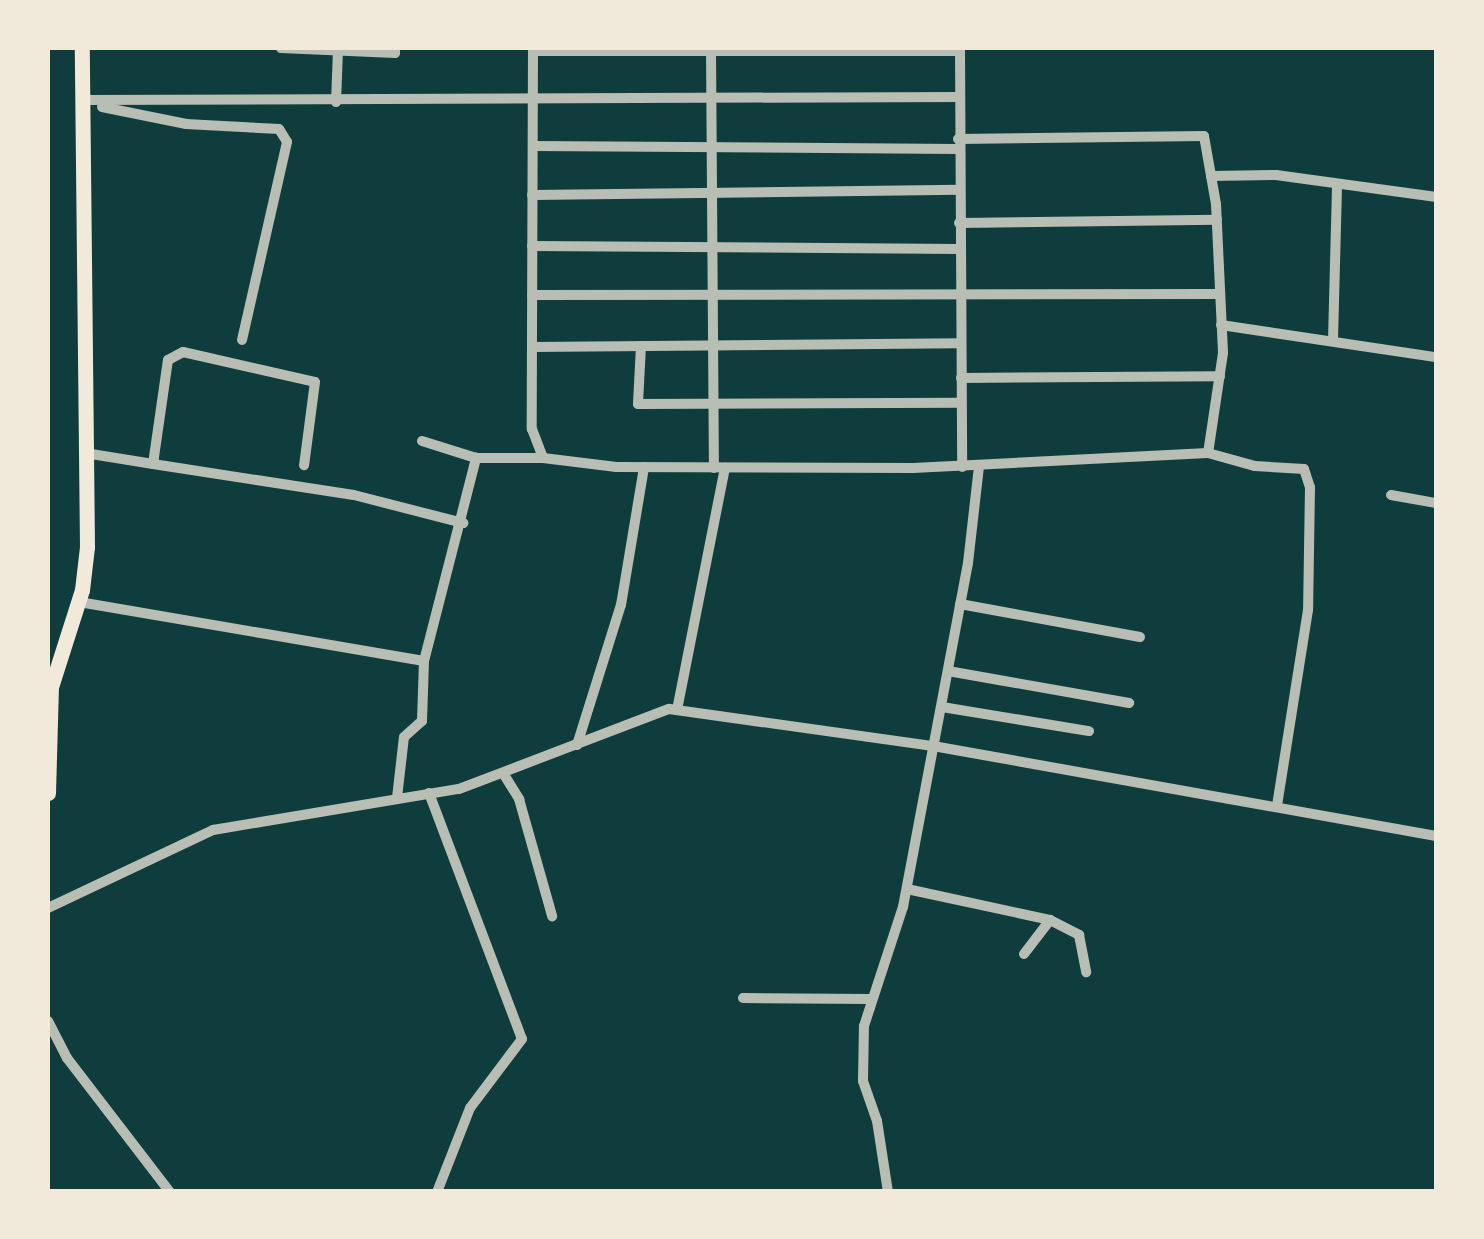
<!DOCTYPE html>
<style>
body{margin:0}
#map{position:relative;width:1484px;height:1239px;overflow:hidden;background:#0f3d3e;font-family:Jost,sans-serif}
div>[style]{position:absolute}
.minor>*{height:10px;margin:-5px;padding:0 5px;transform-origin:5px;border-radius:5px;background:#b8beb3}
.primary>*{height:15px;margin:-7.5px;padding:0 7.5px;transform-origin:7.5px;border-radius:7.5px;background:#f1e9da}
span{translate:-50% -50%;white-space:nowrap;text-align:center;line-height:1.15;-webkit-text-stroke:10px #f1e9da;paint-order:stroke}
.frame{position:absolute;inset:0;border:50px solid #f1e9da;pointer-events:none}
</style>
<div id="map">
<div class="minor">
<div style="left:281px;top:48px;width:114px;rotate:2.5deg"></div>
<div style="left:395px;top:53px;width:5px;rotate:-90deg"></div>
<div style="left:533px;top:48px;width:381px;rotate:90.2deg"></div>
<div style="left:532px;top:429px;width:31px;rotate:69deg"></div>
<div style="left:543px;top:458px;width:74px;rotate:7deg"></div>
<div style="left:616px;top:467px;width:297px;rotate:0.2deg"></div>
<div style="left:913px;top:468px;width:295px;rotate:-2.9deg"></div>
<div style="left:711px;top:48px;width:420px;rotate:89.6deg"></div>
<div style="left:960px;top:48px;width:419px;rotate:89.7deg"></div>
<div style="left:533px;top:51px;width:427px"></div>
<div style="left:82px;top:100px;width:877px;rotate:-0.2deg"></div>
<div style="left:336px;top:102px;width:52px;rotate:-87.8deg"></div>
<div style="left:102px;top:107px;width:86px;rotate:11.4deg"></div>
<div style="left:186px;top:124px;width:93px;rotate:3.1deg"></div>
<div style="left:279px;top:129px;width:15px;rotate:58deg"></div>
<div style="left:287px;top:142px;width:203px;rotate:102.8deg"></div>
<div style="left:958px;top:139px;width:246px;rotate:-0.7deg"></div>
<div style="left:1204px;top:136px;width:69px;rotate:80deg"></div>
<div style="left:1216px;top:204px;width:149px;rotate:87.3deg"></div>
<div style="left:1223px;top:353px;width:101px;rotate:98.5deg"></div>
<div style="left:533px;top:146px;width:426px;rotate:0.4deg"></div>
<div style="left:1211px;top:176px;width:65px;rotate:-0.9deg"></div>
<div style="left:1276px;top:175px;width:162px;rotate:7.8deg"></div>
<div style="left:532px;top:195px;width:427px;rotate:-0.7deg"></div>
<div style="left:959px;top:223px;width:258px;rotate:-0.7deg"></div>
<div style="left:532px;top:246px;width:428px;rotate:0.4deg"></div>
<div style="left:532px;top:295px;width:687px;rotate:-0.08deg"></div>
<div style="left:1221px;top:325px;width:217px;rotate:8.5deg"></div>
<div style="left:1333px;top:340px;width:154px;rotate:-88.5deg"></div>
<div style="left:641px;top:346px;width:58px;rotate:93deg"></div>
<div style="left:638px;top:404px;width:323px;rotate:-0.2deg"></div>
<div style="left:532px;top:347px;width:429px;rotate:-0.5deg"></div>
<div style="left:961px;top:378px;width:259px;rotate:-0.4deg"></div>
<div style="left:422px;top:441px;width:57px;rotate:17.5deg"></div>
<div style="left:85px;top:453px;width:69px;rotate:9.2deg"></div>
<div style="left:153px;top:464px;width:105px;rotate:-81.8deg"></div>
<div style="left:168px;top:360px;width:17px;rotate:-28deg"></div>
<div style="left:183px;top:352px;width:135px;rotate:12.8deg"></div>
<div style="left:315px;top:382px;width:84px;rotate:97.5deg"></div>
<div style="left:1208px;top:453px;width:49px;rotate:15.5deg"></div>
<div style="left:1255px;top:466px;width:49px;rotate:3.5deg"></div>
<div style="left:1304px;top:469px;width:19px;rotate:72deg"></div>
<div style="left:1310px;top:487px;width:123px;rotate:90.9deg"></div>
<div style="left:1308px;top:610px;width:197px;rotate:99deg"></div>
<div style="left:153px;top:464px;width:203px;rotate:8.8deg"></div>
<div style="left:354px;top:495px;width:113px;rotate:14.4deg"></div>
<div style="left:1391px;top:495px;width:46px;rotate:10.1deg"></div>
<div style="left:79px;top:602px;width:350px;rotate:9.7deg"></div>
<div style="left:960px;top:604px;width:183px;rotate:10.4deg"></div>
<div style="left:948px;top:671px;width:184px;rotate:10deg"></div>
<div style="left:942px;top:707px;width:149px;rotate:9.3deg"></div>
<div style="left:677px;top:710px;width:247px;rotate:-78.8deg"></div>
<div style="left:577px;top:745px;width:147px;rotate:-72.6deg"></div>
<div style="left:621px;top:605px;width:140px;rotate:-80.5deg"></div>
<div style="left:503px;top:773px;width:31px;rotate:58deg"></div>
<div style="left:519px;top:799px;width:122px;rotate:74.2deg"></div>
<div style="left:429px;top:793px;width:263px;rotate:69.3deg"></div>
<div style="left:522px;top:1039px;width:86px;rotate:127deg"></div>
<div style="left:470px;top:1108px;width:90px;rotate:111.4deg"></div>
<div style="left:397px;top:798px;width:61px;rotate:-83.5deg"></div>
<div style="left:404px;top:737px;width:24px;rotate:-42deg"></div>
<div style="left:422px;top:721px;width:60px;rotate:-88.1deg"></div>
<div style="left:424px;top:661px;width:210px;rotate:-75.6deg"></div>
<div style="left:476px;top:458px;width:67px"></div>
<div style="left:907px;top:889px;width:146px;rotate:12.2deg"></div>
<div style="left:1050px;top:920px;width:33px;rotate:27deg"></div>
<div style="left:1079px;top:935px;width:38px;rotate:79deg"></div>
<div style="left:48px;top:908px;width:183px;rotate:-25.3deg"></div>
<div style="left:213px;top:830px;width:249px;rotate:-9.5deg"></div>
<div style="left:459px;top:789px;width:225px;rotate:-20.9deg"></div>
<div style="left:669px;top:709px;width:267px;rotate:8deg"></div>
<div style="left:933px;top:746px;width:511px;rotate:10.14deg"></div>
<div style="left:1024px;top:954px;width:43px;rotate:-52.6deg"></div>
<div style="left:743px;top:998px;width:127px;rotate:0.5deg"></div>
<div style="left:48px;top:1021px;width:42px;rotate:62.8deg"></div>
<div style="left:67px;top:1058px;width:169px;rotate:52.5deg"></div>
<div style="left:888px;top:1192px;width:72px;rotate:-98.8deg"></div>
<div style="left:877px;top:1121px;width:42px;rotate:-109.3deg"></div>
<div style="left:863px;top:1081px;width:55px;rotate:-89deg"></div>
<div style="left:864px;top:1026px;width:125px;rotate:-71.9deg"></div>
<div style="left:903px;top:907px;width:350px;rotate:-79.3deg"></div>
<div style="left:968px;top:563px;width:98px;rotate:-83.5deg"></div>
</div>
<div class="primary">
<div style="left:48px;top:793px;width:106px;rotate:-88.4deg"></div>
<div style="left:51px;top:687px;width:102px;rotate:-72.3deg"></div>
<div style="left:82px;top:590px;width:43px;rotate:-83.4deg"></div>
<div style="left:87px;top:547px;width:499px;rotate:-90.6deg"></div>
</div>
<div class="frame"></div>
</div>
